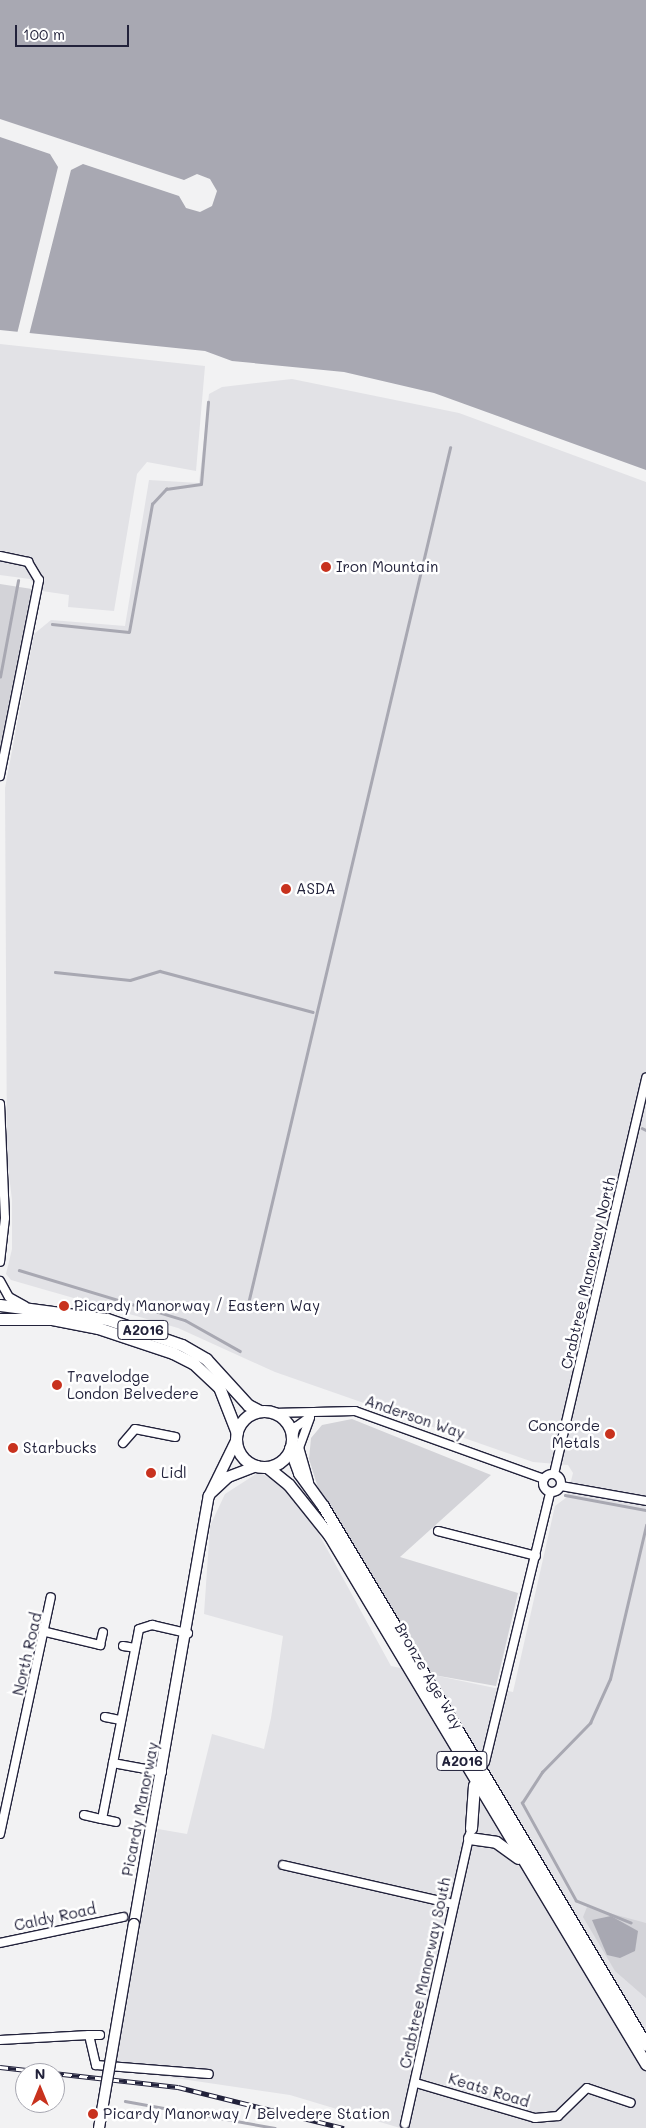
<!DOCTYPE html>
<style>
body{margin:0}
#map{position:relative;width:646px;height:2128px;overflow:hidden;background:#f2f2f3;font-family:Mali,sans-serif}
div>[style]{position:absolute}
.built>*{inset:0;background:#e2e2e6}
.green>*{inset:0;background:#d3d3d8}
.water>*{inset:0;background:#a8a8b2}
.pier>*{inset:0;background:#f2f2f3}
.stream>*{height:2.5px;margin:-1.25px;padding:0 1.25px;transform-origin:1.25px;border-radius:1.25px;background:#a8a8b2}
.roads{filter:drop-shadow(1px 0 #22223b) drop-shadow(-1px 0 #22223b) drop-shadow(0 1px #22223b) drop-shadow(0 -1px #22223b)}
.street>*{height:8px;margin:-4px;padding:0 4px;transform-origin:4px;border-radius:4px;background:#fff}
.street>.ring{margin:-4px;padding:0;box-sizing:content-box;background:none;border:8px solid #fff;border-radius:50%}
.secondary>*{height:10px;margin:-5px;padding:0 5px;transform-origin:5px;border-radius:5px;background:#fff}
.primary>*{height:11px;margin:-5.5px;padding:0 5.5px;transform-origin:5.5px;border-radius:5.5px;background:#fff}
.primary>.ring{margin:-5.5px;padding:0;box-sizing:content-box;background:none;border:11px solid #fff;border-radius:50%}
.rail>*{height:4.5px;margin-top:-2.25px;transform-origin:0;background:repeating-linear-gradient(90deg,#fff 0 8px,#22223b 0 16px);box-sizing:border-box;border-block:1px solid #22223b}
.bridges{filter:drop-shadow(1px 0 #22223b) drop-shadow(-1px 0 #22223b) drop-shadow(0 1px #22223b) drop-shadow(0 -1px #22223b)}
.secondary-bridge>*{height:10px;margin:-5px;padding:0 5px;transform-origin:5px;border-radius:5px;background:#fff}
.dots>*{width:14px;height:14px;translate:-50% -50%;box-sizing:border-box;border:2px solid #fff;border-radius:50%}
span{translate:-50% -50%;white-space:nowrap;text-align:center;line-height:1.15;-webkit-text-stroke:5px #fff;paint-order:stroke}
.shield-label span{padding:1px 4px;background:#fff;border:1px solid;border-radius:4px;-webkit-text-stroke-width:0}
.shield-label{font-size:14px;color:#22223b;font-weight:700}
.poi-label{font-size:15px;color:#22223b}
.left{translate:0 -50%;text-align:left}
.right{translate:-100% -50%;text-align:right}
.street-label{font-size:15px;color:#22223b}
.north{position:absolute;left:15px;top:2063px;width:50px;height:50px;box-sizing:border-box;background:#fff;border:1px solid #a7a7b1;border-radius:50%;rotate:0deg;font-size:14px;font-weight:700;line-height:20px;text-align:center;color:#22223b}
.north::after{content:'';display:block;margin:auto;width:18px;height:22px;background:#c8321e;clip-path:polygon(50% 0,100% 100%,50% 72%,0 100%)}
.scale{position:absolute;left:15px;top:25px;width:114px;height:22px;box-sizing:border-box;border:2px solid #22223b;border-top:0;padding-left:6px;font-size:15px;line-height:18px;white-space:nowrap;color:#22223b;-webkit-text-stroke:4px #fff;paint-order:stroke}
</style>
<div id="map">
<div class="built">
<div style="clip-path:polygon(0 344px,205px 366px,196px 471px,147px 462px,137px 474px,114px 611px,68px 607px,69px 595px,42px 591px,30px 579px,0 575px)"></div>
<div style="clip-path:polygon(292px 379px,459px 413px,646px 482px,646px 2128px,400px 2128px,290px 2095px,114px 2069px,158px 1829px,187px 1834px,212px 1734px,264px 1749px,271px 1718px,283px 1636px,204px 1614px,210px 1526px,225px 1494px,259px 1472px,297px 1494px,391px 1666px,513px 1692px,555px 1506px,567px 1497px,573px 1473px,568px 1465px,533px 1462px,275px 1372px,178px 1328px,11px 1280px,6px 1274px,12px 1249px,12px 1200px,7px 1158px,5px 788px,34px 634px,51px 620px,125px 626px,149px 480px,199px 483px,209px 394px,222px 387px)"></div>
</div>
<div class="green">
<div style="clip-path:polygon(0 584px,32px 589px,0 783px)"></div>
<div style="clip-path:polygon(352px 1419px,491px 1475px,400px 1557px,518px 1593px,496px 1686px,428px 1674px,319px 1491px,309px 1459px,311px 1438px,322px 1425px)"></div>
<div style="clip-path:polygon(587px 1907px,646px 1923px,646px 1998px,615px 1971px,583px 1917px)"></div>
</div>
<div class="water">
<div style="clip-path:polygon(0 0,646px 0,646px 470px,434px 393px,344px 372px,232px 361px,205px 351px,0 330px)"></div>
<div style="clip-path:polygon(611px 1916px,638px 1931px,635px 1951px,620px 1958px,607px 1955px,592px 1920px)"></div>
</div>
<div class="pier">
<div style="clip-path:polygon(0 119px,184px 180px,197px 174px,210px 179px,217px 191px,212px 206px,200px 212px,186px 208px,179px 196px,83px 164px,71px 170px,29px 335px,17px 334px,58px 167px,50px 154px,0 137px)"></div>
</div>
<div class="stream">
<div style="left:52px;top:624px;width:77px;rotate:5.9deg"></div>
<div style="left:129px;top:632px;width:130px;rotate:-79.8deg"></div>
<div style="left:152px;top:504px;width:21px;rotate:-47deg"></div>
<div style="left:166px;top:489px;width:35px;rotate:-8deg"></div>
<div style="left:201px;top:484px;width:82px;rotate:-85.1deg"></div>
<div style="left:0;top:677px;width:98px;rotate:-79.4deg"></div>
<div style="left:55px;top:972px;width:75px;rotate:6.1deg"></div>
<div style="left:130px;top:980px;width:31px;rotate:-17deg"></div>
<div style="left:160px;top:971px;width:158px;rotate:15deg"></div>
<div style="left:642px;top:1128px;width:4px;rotate:27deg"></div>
<div style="left:19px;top:1270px;width:173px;rotate:16.8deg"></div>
<div style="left:185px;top:1320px;width:63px;rotate:29.4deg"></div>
<div style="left:247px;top:1308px;width:884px;rotate:-76.72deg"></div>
<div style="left:565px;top:1495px;width:82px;rotate:10.5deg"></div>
<div style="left:631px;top:1923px;width:59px;rotate:-158.2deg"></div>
<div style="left:576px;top:1901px;width:112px;rotate:-118.9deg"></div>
<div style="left:522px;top:1803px;width:37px;rotate:-57deg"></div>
<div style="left:542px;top:1772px;width:69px;rotate:-45.6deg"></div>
<div style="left:590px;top:1723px;width:48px;rotate:-65.6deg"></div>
<div style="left:610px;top:1679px;width:158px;rotate:-76.8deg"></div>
<div style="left:125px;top:2101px;width:152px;rotate:10.2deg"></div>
</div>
<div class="roads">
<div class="street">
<div style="left:0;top:556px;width:29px;rotate:12deg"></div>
<div style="left:28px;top:562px;width:21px;rotate:59deg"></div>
<div style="left:39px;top:580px;width:200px;rotate:101.3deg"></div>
<div style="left:0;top:1104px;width:114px;rotate:87.5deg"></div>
<div style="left:5px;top:1218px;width:44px;rotate:96.5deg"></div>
<div style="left:0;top:1281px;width:18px;rotate:61deg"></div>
<div style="left:9px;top:1297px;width:18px;rotate:29deg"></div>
<div style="left:272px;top:1413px;width:83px;rotate:-1.4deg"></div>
<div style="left:355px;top:1411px;width:201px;rotate:19.8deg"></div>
<div style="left:292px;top:1439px;width:13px;rotate:-72deg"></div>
<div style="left:296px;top:1427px;width:17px;rotate:-36deg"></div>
<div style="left:123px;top:1443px;width:18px;rotate:-49deg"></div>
<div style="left:135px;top:1429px;width:41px;rotate:11.3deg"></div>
<div class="ring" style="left:543px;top:1474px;width:10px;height:10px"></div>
<div style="left:554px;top:1474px;width:407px;rotate:-76.9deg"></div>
<div style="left:309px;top:1482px;width:35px;rotate:-106deg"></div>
<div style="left:299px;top:1448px;width:32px;rotate:-70deg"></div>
<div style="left:561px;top:1486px;width:86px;rotate:10deg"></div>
<div style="left:438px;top:1531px;width:101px;rotate:14.3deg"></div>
<div style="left:46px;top:1632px;width:56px;rotate:13.5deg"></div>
<div style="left:100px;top:1645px;width:13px;rotate:-77deg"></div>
<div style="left:123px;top:1646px;width:12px;rotate:9deg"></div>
<div style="left:105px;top:1717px;width:16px;rotate:11deg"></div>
<div style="left:485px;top:1762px;width:277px;rotate:-76.4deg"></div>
<div style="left:113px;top:1763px;width:57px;rotate:101.1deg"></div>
<div style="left:102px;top:1819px;width:14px;rotate:12deg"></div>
<div style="left:162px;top:1772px;width:50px;rotate:-169.6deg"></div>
<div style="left:113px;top:1763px;width:136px;rotate:-79deg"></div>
<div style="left:139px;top:1629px;width:14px;rotate:-17deg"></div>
<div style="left:152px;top:1625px;width:37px;rotate:13deg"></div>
<div style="left:84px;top:1815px;width:18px;rotate:13deg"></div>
<div style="left:0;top:1834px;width:242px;rotate:-77.9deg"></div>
<div style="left:283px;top:1865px;width:174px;rotate:12.9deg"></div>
<div style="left:0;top:1943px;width:126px;rotate:-11.9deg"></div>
<div style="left:89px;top:2035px;width:11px"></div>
<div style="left:0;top:2040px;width:89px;rotate:-3.2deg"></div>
<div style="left:89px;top:2035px;width:31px;rotate:77deg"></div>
<div style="left:96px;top:2065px;width:113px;rotate:4.6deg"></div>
<div style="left:416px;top:2083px;width:124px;rotate:16.4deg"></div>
<div style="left:535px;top:2118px;width:23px;rotate:-5deg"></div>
<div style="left:558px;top:2116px;width:40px;rotate:-44deg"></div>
<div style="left:587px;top:2088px;width:46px;rotate:18.8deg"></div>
<div style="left:405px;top:2124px;width:297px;rotate:-77.4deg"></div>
</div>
<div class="secondary">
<div style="left:212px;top:1492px;width:22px;rotate:-43deg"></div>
<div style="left:228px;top:1477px;width:31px;rotate:-21deg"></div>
<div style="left:134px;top:1924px;width:435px;rotate:-80.1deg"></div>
<div style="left:209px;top:1496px;width:61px;rotate:-63.9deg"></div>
</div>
<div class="primary">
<div style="left:0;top:1305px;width:108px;rotate:7.5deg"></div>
<div style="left:107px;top:1319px;width:79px;rotate:19.1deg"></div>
<div style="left:182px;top:1345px;width:28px;rotate:30deg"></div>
<div style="left:206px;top:1359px;width:62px;rotate:47.6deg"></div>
<div style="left:248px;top:1405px;width:13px;rotate:27deg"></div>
<div style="left:0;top:1319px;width:52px"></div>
<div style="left:52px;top:1319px;width:47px;rotate:11.1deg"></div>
<div style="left:98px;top:1328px;width:79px;rotate:18.4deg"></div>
<div style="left:173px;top:1353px;width:22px;rotate:27deg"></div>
<div style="left:193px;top:1363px;width:35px;rotate:43deg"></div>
<div style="left:219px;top:1387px;width:49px;rotate:68.6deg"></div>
<div class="ring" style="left:236px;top:1411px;width:45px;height:45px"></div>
<div style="left:290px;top:1448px;width:27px;rotate:70deg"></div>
<div style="left:299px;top:1473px;width:41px;rotate:54deg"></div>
<div style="left:323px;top:1506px;width:628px;rotate:59.07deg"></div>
<div style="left:267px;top:1467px;width:28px;rotate:39deg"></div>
<div style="left:289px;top:1485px;width:64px;rotate:51.3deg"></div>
<div style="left:329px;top:1535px;width:617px;rotate:59.07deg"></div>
<div style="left:471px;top:1828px;width:43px;rotate:-86deg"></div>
<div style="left:469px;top:1838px;width:27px;rotate:8deg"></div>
<div style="left:496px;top:1842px;width:27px;rotate:36deg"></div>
</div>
</div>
<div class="rail">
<div style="left:0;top:2067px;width:179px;rotate:6.4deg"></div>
<div style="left:178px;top:2087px;width:171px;rotate:13.9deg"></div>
</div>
<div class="bridges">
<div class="secondary-bridge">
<div style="left:99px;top:2128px;width:207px;rotate:-80.3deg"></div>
</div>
</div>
<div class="dots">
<div style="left:326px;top:567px;background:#c8321e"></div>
<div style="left:286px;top:889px;background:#c8321e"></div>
<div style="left:64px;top:1306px;background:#c8321e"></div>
<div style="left:57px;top:1385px;background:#c8321e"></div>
<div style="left:610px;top:1434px;background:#c8321e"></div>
<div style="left:13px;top:1448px;background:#c8321e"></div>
<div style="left:151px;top:1473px;background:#c8321e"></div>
<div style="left:93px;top:2114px;background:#c8321e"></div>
</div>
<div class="shield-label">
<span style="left:143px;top:1330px">A2016</span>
<span style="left:462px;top:1761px">A2016</span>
</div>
<div class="poi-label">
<span class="left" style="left:336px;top:567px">Iron Mountain</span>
<span class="left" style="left:296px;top:889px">ASDA</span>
<span class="left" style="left:74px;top:1306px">Picardy Manorway / Eastern Way</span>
<span class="left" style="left:67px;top:1385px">Travelodge<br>London Belvedere</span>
<span class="right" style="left:600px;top:1434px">Concorde<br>Metals</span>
<span class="left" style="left:23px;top:1448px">Starbucks</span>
<span class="left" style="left:161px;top:1473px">Lidl</span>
<span class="left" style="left:103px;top:2114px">Picardy Manorway / Belvedere Station</span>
</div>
<div class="street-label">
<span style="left:588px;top:1273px;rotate:-77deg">Crabtree Manorway North</span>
<span style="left:415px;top:1417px;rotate:19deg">Anderson Way</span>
<span style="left:27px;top:1654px;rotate:-77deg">North Road</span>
<span style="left:429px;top:1676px;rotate:60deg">Bronze Age Way</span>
<span style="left:140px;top:1809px;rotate:-79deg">Picardy Manorway</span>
<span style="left:55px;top:1917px;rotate:-12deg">Caldy Road</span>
<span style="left:425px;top:1973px;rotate:-78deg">Crabtree Manorway South</span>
<span style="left:489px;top:2090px;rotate:17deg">Keats Road</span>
</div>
<div class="north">N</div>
<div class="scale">100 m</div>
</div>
